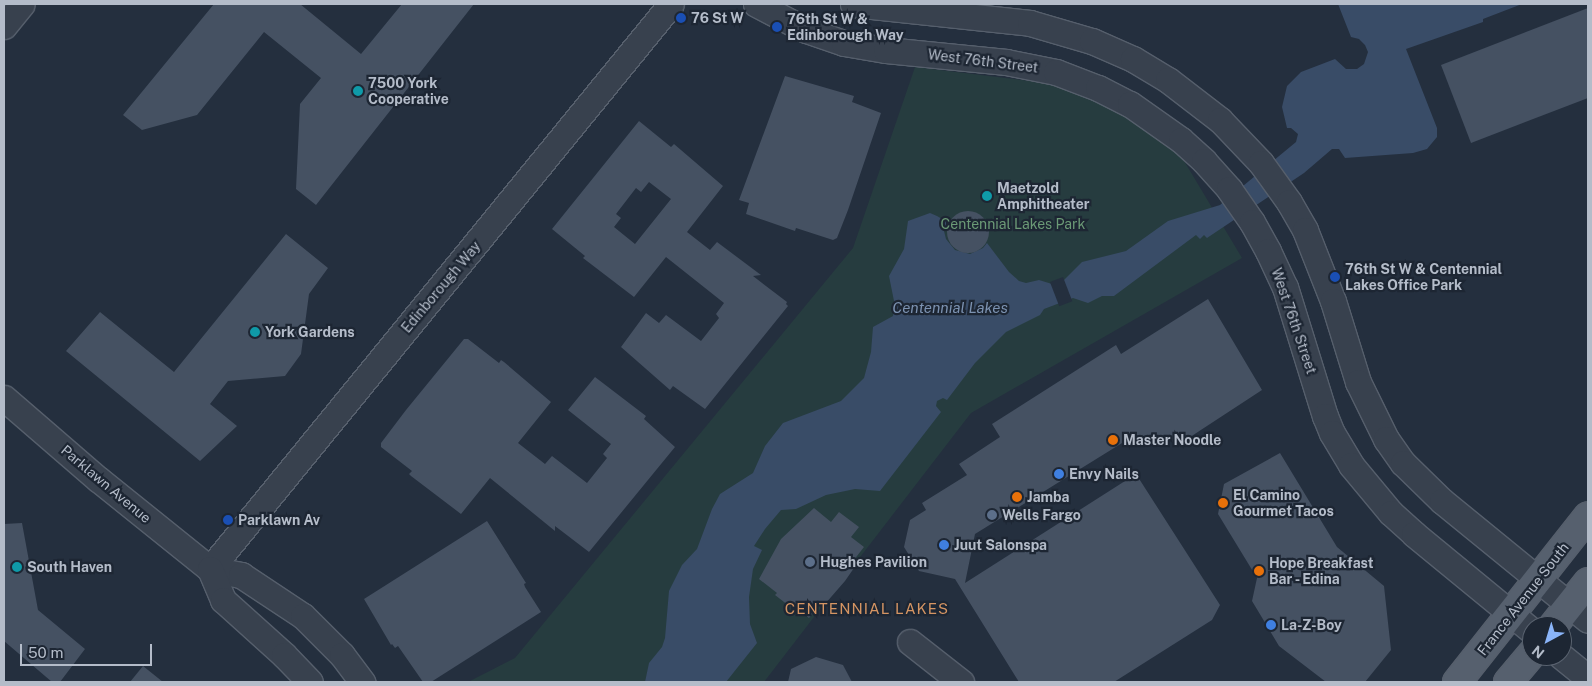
<!DOCTYPE html>
<style>
body{margin:0}
#map{position:relative;width:1592px;height:686px;overflow:hidden;background:#242f3e;font-family:"Public Sans",sans-serif}
div>[style]{position:absolute}
.green>*{inset:0;background:#263c3f}
.water>*{inset:0;background:#394c67}
.pier>*{inset:0;background:#242f3e;transform-origin:0 0}
.building>*{inset:0;background:#455162}
.round{border-radius:50%}
.roads{filter:drop-shadow(1px 0 #565f6c) drop-shadow(-1px 0 #565f6c) drop-shadow(0 1px #565f6c) drop-shadow(0 -1px #565f6c)}
.minor>*{height:25px;margin:-12.5px;padding:0 12.5px;transform-origin:12.5px;border-radius:12.5px;background:#38414e}
.major>*{height:28px;margin:-14px;padding:0 14px;transform-origin:14px;border-radius:14px;background:#56606e}
.dots>*{width:14px;height:14px;translate:-50% -50%;box-sizing:border-box;border:2px solid #1d2633;border-radius:50%}
span{translate:-50% -50%;white-space:nowrap;text-align:center;line-height:1.15;-webkit-text-stroke:4.5px #1d2633;paint-order:stroke}
.poi-label{font-size:14px;color:#b4bcc9;font-weight:700}
.left{translate:0 -50%;text-align:left}
.street-label{font-size:14px;color:#b4bcc9}
.park-label{font-size:14px;color:#6b9a76}
.water-label{font-size:15px;color:#7c92b1;font-style:italic}
.neighbourhood-label{font-size:15px;color:#d59563;letter-spacing:1px}
.frame{position:absolute;inset:0;border:5px solid #b4bcc9;pointer-events:none}
.north{position:absolute;left:1522px;top:616px;width:50px;height:50px;box-sizing:border-box;background:#1d2633;border:1px solid #59626f;border-radius:50%;rotate:219deg;font-size:14px;font-weight:700;line-height:20px;text-align:center;color:#b4bcc9}
.north::after{content:'';display:block;margin:auto;width:18px;height:22px;background:#8ab4f8;clip-path:polygon(50% 0,100% 100%,50% 72%,0 100%)}
.scale{position:absolute;left:20px;top:644px;width:132px;height:22px;box-sizing:border-box;border:2px solid #b4bcc9;border-top:0;padding-left:6px;font-size:15px;line-height:18px;white-space:nowrap;color:#b4bcc9;-webkit-text-stroke:4px #1d2633;paint-order:stroke}
</style>
<div id="map">
<div class="green">
<div style="clip-path:polygon(915px 67px,1079px 87px,1177px 149px,1242px 258px,971px 413px,764px 682px,468px 682px,515px 658px,853px 248px)"></div>
</div>
<div class="water">
<div style="clip-path:polygon(1338px 4px,1522px 4px,1483px 19px,1483px 22px,1406px 49px,1437px 128px,1437px 137px,1427px 149px,1413px 153px,1345px 158px,1339px 149px,1332px 149px,1304px 173px,1207px 238px,1204px 235px,1200px 239px,1196px 235px,1114px 296px,1102px 296px,1088px 303px,1073px 298px,1044px 309px,1040px 315px,1006px 332px,975px 363px,947px 400px,943px 398px,937px 401px,936px 406px,941px 412px,880px 491px,855px 489px,826px 495px,796px 509px,781px 510px,765px 529px,754px 546px,762px 550px,753px 569px,749px 597px,750px 624px,757px 643px,726px 682px,645px 682px,649px 663px,662px 647px,665px 638px,669px 591px,682px 565px,697px 549px,712px 509px,720px 494px,753px 473px,765px 446px,783px 423px,841px 401px,864px 378px,871px 352px,873px 327px,893px 316px,894px 301px,889px 276px,904px 249px,908px 221px,930px 213px,937px 216px,947px 222px,944px 231px,946px 239px,955px 250px,970px 254px,983px 248px,987px 243px,1009px 272px,1019px 281px,1026px 283px,1039px 280px,1052px 284px,1064px 280px,1082px 262px,1126px 251px,1168px 221px,1220px 205px,1296px 142px,1298px 134px,1291px 128px,1287px 128px,1282px 107px,1287px 86px,1301px 72px,1335px 59px,1346px 69px,1357px 69px,1364px 64px,1368px 52px,1365px 45px,1359px 39px,1351px 37px)"></div>
</div>
<div class="pier">
<div style="left:1063px;top:277px;width:26px;height:14px;rotate:69deg"></div>
</div>
<div class="building">
<div style="clip-path:polygon(214px 4px,300px 4px,361px 54px,402px 4px,474px 4px,316px 205px,296px 189px,300px 104px,321px 78px,264px 32px,197px 115px,142px 130px,123px 115px)"></div>
<div style="clip-path:polygon(1588px 8px,1588px 98px,1471px 143px,1441px 65px)"></div>
<div style="clip-path:polygon(785px 76px,854px 96px,852px 102px,881px 113px,848px 210px,837px 238px,833px 240px,796px 228px,795px 231px,746px 214px,749px 203px,739px 200px)"></div>
<div style="clip-path:polygon(evenodd,639px 121px,671px 147px,674px 144px,723px 186px,687px 232px,710px 250px,717px 242px,761px 275px,753px 276px,787px 302px,786px 304px,788px 306px,705px 409px,673px 386px,670px 390px,621px 347px,646px 313px,659px 323px,666px 315px,701px 341px,719px 318px,716px 314px,724px 303px,666px 257px,634px 297px,583px 258px,585px 256px,552px 229px,639px 121px,649px 182px,671px 199px,635px 244px,614px 227px,621px 218px,616px 214px,636px 188px,641px 192px,649px 182px)"></div>
<div class="round" style="left:947px;top:211px;width:42px;height:42px"></div>
<div style="clip-path:polygon(286px 234px,328px 268px,309px 294px,301px 354px,285px 376px,228px 381px,210px 404px,237px 426px,200px 461px,66px 351px,100px 312px,174px 372px)"></div>
<div style="clip-path:polygon(1208px 299px,1262px 390px,1181px 443px,1135px 435px,975px 534px,965px 583px,1136px 474px,1220px 605px,1212px 620px,1114px 682px,1019px 682px,955px 579px,919px 571px,904px 547px,910px 520px,926px 510px,922px 503px,967px 475px,959px 464px,1000px 437px,992px 424px,1116px 345px,1121px 354px)"></div>
<div style="clip-path:polygon(464px 339px,468px 339px,499px 363px,501px 360px,504px 362px,551px 402px,518px 443px,545px 464px,552px 456px,587px 483px,607px 458px,603px 454px,611px 444px,568px 410px,595px 377px,646px 416px,644px 419px,675px 447px,589px 552px,555px 526px,555px 531px,490px 478px,461px 514px,411px 476px,409px 474px,412px 471px,381px 447px,381px 443px,406px 410px)"></div>
<div style="clip-path:polygon(1280px 453px,1337px 547px,1384px 586px,1391px 650px,1365px 682px,1326px 682px,1279px 646px,1252px 601px,1257px 578px,1218px 514px,1224px 484px)"></div>
<div style="clip-path:polygon(814px 508px,831px 522px,839px 512px,859px 527px,851px 537px,864px 547px,850px 565px,854px 568px,845px 581px,825px 604px,821px 602px,809px 618px,795px 607px,793px 609px,775px 595px,777px 593px,759px 579px,781px 539px)"></div>
<div style="clip-path:polygon(487px 521px,526px 583px,524px 584px,525px 587px,541px 612px,431px 682px,423px 682px,398px 646px,395px 648px,392px 644px,391px 645px,364px 599px)"></div>
<div style="clip-path:polygon(22px 523px,38px 610px,85px 649px,60px 682px,52px 682px,4px 641px,4px 524px)"></div>
<div style="clip-path:polygon(816px 657px,843px 665px,852px 682px,788px 682px,791px 669px)"></div>
<div style="clip-path:polygon(143px 666px,163px 682px,130px 682px)"></div>
</div>
<div class="roads">
<div class="minor">
<div style="left:756px;top:4px;width:56px;rotate:27.5deg"></div>
<div style="left:806px;top:30px;width:40px;rotate:18.9deg"></div>
<div style="left:844px;top:43px;width:43px;rotate:9.5deg"></div>
<div style="left:886px;top:50px;width:121px;rotate:5.7deg"></div>
<div style="left:1006px;top:62px;width:51px;rotate:11.3deg"></div>
<div style="left:1056px;top:72px;width:45px;rotate:20.9deg"></div>
<div style="left:1098px;top:88px;width:36px;rotate:27deg"></div>
<div style="left:1130px;top:104px;width:62px;rotate:35.2deg"></div>
<div style="left:1181px;top:140px;width:31px;rotate:42deg"></div>
<div style="left:1204px;top:161px;width:38px;rotate:48deg"></div>
<div style="left:1229px;top:189px;width:40px;rotate:55.1deg"></div>
<div style="left:1252px;top:222px;width:33px;rotate:61deg"></div>
<div style="left:1268px;top:251px;width:40px;rotate:65deg"></div>
<div style="left:1285px;top:287px;width:135px;rotate:72.8deg"></div>
<div style="left:1325px;top:416px;width:18px;rotate:68deg"></div>
<div style="left:1332px;top:433px;width:37px;rotate:59deg"></div>
<div style="left:1351px;top:465px;width:62px;rotate:50.2deg"></div>
<div style="left:1391px;top:513px;width:31px;rotate:42deg"></div>
<div style="left:1414px;top:534px;width:153px;rotate:39.4deg"></div>
<div style="left:853px;top:4px;width:178px;rotate:6.1deg"></div>
<div style="left:1030px;top:23px;width:65px;rotate:16.2deg"></div>
<div style="left:1092px;top:41px;width:45px;rotate:23.7deg"></div>
<div style="left:1133px;top:59px;width:41px;rotate:31deg"></div>
<div style="left:1168px;top:80px;width:66px;rotate:37.6deg"></div>
<div style="left:1220px;top:120px;width:59px;rotate:46.4deg"></div>
<div style="left:1261px;top:163px;width:48px;rotate:54.3deg"></div>
<div style="left:1289px;top:202px;width:32px;rotate:60deg"></div>
<div style="left:1305px;top:230px;width:76px;rotate:68.5deg"></div>
<div style="left:1333px;top:301px;width:85px;rotate:72.8deg"></div>
<div style="left:1358px;top:382px;width:64px;rotate:63.8deg"></div>
<div style="left:1386px;top:439px;width:29px;rotate:55deg"></div>
<div style="left:1403px;top:463px;width:54px;rotate:44.3deg"></div>
<div style="left:1442px;top:501px;width:188px;rotate:39.2deg"></div>
<div style="left:4px;top:26px;width:28px;rotate:-51deg"></div>
<div style="left:4px;top:398px;width:124px;rotate:40.8deg"></div>
<div style="left:98px;top:479px;width:144px;rotate:38.8deg"></div>
<div style="left:210px;top:569px;width:32px;rotate:11deg"></div>
<div style="left:241px;top:575px;width:74px;rotate:33.5deg"></div>
<div style="left:303px;top:616px;width:55px;rotate:45deg"></div>
<div style="left:342px;top:655px;width:34px;rotate:53deg"></div>
<div style="left:210px;top:569px;width:729px;rotate:-50.79deg"></div>
<div style="left:210px;top:569px;width:34px;rotate:67deg"></div>
<div style="left:223px;top:600px;width:82px;rotate:42deg"></div>
<div style="left:284px;top:655px;width:37px;rotate:46deg"></div>
<div style="left:910px;top:642px;width:65px;rotate:38.1deg"></div>
<div style="left:1561px;top:656px;width:35px;rotate:39deg"></div>
</div>
<div class="major">
<div style="left:1553px;top:626px;width:56px;rotate:-51.5deg"></div>
<div style="left:1457px;top:682px;width:211px;rotate:-51.7deg"></div>
<div style="left:1508px;top:682px;width:38px;rotate:-50deg"></div>
</div>
</div>
<div class="dots">
<div style="left:681px;top:18px;background:#1a4fb4"></div>
<div style="left:777px;top:27px;background:#1a4fb4"></div>
<div style="left:358px;top:91px;background:#0f9aa8"></div>
<div style="left:987px;top:196px;background:#0f9aa8"></div>
<div style="left:1335px;top:277px;background:#1a4fb4"></div>
<div style="left:255px;top:332px;background:#0f9aa8"></div>
<div style="left:1113px;top:440px;background:#e8710a"></div>
<div style="left:1059px;top:474px;background:#3f7fe0"></div>
<div style="left:1017px;top:497px;background:#e8710a"></div>
<div style="left:1223px;top:503px;background:#e8710a"></div>
<div style="left:992px;top:515px;background:#5c6f8a"></div>
<div style="left:228px;top:520px;background:#1a4fb4"></div>
<div style="left:944px;top:545px;background:#3f7fe0"></div>
<div style="left:810px;top:562px;background:#5c6f8a"></div>
<div style="left:17px;top:567px;background:#0f9aa8"></div>
<div style="left:1259px;top:571px;background:#e8710a"></div>
<div style="left:1271px;top:625px;background:#3f7fe0"></div>
</div>
<div class="poi-label">
<span class="left" style="left:691px;top:18px">76 St W</span>
<span class="left" style="left:787px;top:27px">76th St W &amp;<br>Edinborough Way</span>
<span class="left" style="left:368px;top:91px">7500 York<br>Cooperative</span>
<span class="left" style="left:997px;top:196px">Maetzold<br>Amphitheater</span>
<span class="left" style="left:1345px;top:277px">76th St W &amp; Centennial<br>Lakes Office Park</span>
<span class="left" style="left:265px;top:332px">York Gardens</span>
<span class="left" style="left:1123px;top:440px">Master Noodle</span>
<span class="left" style="left:1069px;top:474px">Envy Nails</span>
<span class="left" style="left:1233px;top:503px">El Camino<br>Gourmet Tacos</span>
<span class="left" style="left:1027px;top:497px">Jamba</span>
<span class="left" style="left:1002px;top:515px">Wells Fargo</span>
<span class="left" style="left:238px;top:520px">Parklawn Av</span>
<span class="left" style="left:954px;top:545px">Juut Salonspa</span>
<span class="left" style="left:820px;top:562px">Hughes Pavilion</span>
<span class="left" style="left:1269px;top:571px">Hope Breakfast<br>Bar - Edina</span>
<span class="left" style="left:27px;top:567px">South Haven</span>
<span class="left" style="left:1281px;top:625px">La-Z-Boy</span>
</div>
<div class="street-label">
<span style="left:983px;top:61px;rotate:7deg">West 76th Street</span>
<span style="left:441px;top:287px;rotate:-50deg">Edinborough Way</span>
<span style="left:1294px;top:321px;rotate:71deg">West 76th Street</span>
<span style="left:106px;top:484px;rotate:40deg">Parklawn Avenue</span>
<span style="left:1523px;top:599px;rotate:-52deg">France Avenue South</span>
</div>
<div class="park-label">
<span style="left:1013px;top:224px">Centennial Lakes Park</span>
</div>
<div class="water-label">
<span style="left:950px;top:308px">Centennial Lakes</span>
</div>
<div class="neighbourhood-label">
<span style="left:867px;top:609px">CENTENNIAL LAKES</span>
</div>
<div class="frame"></div>
<div class="north">N</div>
<div class="scale">50 m</div>
</div>
